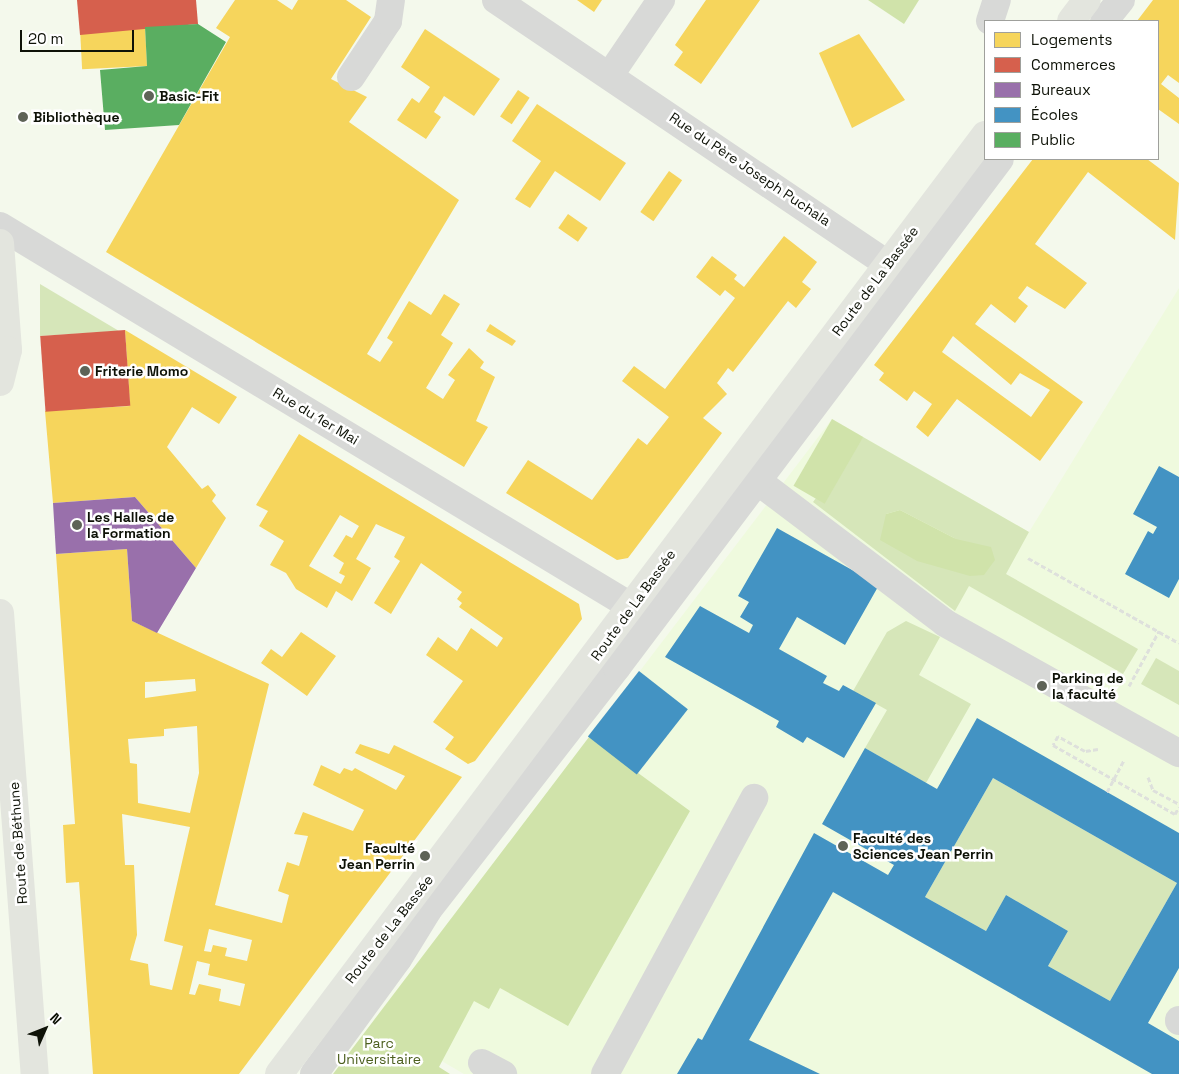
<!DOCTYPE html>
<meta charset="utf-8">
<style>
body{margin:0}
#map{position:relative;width:1179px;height:1074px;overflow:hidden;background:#f4f9ec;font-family:"Space Grotesk",sans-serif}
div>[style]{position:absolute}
.built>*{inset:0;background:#effade}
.green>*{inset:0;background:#d6e6b9}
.forest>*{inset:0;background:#d0e3aa;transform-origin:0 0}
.homes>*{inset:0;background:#f6d55c;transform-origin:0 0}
.shops>*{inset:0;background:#d6604d;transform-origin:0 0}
.offices>*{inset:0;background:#9970ab}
.schools>*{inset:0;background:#4393c3;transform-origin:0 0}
.public>*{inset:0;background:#5aae61}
.path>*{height:3px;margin-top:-1.5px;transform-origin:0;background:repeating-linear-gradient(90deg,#dee0dc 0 5px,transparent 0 7.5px)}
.minor>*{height:28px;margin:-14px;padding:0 14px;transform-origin:14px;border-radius:14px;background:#d8d9d7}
.major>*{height:28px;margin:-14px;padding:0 14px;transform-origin:14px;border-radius:14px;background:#e3e5de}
.dots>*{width:14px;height:14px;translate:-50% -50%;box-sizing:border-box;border:2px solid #fff;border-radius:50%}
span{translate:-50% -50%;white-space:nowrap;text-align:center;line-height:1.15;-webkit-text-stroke:5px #fff;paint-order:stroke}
.poi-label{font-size:14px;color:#0e1207;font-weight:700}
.left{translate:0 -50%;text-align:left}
.right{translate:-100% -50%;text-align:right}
.street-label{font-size:14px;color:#0e1207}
.park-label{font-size:14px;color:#4c5f1e}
.legend{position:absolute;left:984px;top:20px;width:175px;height:140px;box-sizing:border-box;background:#fff;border:1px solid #9fa09c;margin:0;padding:6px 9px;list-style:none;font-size:15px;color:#0e1207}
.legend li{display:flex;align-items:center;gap:10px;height:25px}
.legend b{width:25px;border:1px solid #9fa09c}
.north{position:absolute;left:20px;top:1004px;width:50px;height:50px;-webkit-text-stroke:4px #fff;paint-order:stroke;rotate:46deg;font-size:14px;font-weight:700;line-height:20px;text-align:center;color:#0e1207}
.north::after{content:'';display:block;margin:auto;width:18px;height:22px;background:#0e1207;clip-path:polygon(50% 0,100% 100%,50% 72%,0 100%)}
.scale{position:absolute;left:20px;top:30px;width:114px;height:22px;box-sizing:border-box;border:2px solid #0e1207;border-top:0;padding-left:6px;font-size:15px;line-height:18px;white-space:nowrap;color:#0e1207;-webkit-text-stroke:4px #fff;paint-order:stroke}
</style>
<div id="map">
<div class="built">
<div style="clip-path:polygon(1179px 288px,1179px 1074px,464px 1074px,373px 1021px,832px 419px,1029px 532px)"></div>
</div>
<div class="green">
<div style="clip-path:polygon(40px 284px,119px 331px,40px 336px)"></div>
<div style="clip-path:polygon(evenodd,863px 437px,1029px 532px,1006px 574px,1138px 649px,1123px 674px,969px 586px,955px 611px,813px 502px,863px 437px,900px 510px,956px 539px,886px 514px,900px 510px)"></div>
<div style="clip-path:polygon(906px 621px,940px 637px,919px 675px,971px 704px,926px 783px,865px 748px,887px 710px,853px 691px,887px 632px)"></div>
<div style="clip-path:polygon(1156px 658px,1179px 671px,1179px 705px,1141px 684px)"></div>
<div style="clip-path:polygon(993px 778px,1177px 883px,1110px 1001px,1048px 966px,1068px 931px,1006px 895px,986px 931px,925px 897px)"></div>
</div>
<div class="forest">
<div style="clip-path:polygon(868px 0,919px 0,904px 24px)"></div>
<div style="left:832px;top:419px;width:36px;height:77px;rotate:30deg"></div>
<div style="clip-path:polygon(900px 510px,956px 539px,991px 547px,995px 560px,984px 575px,970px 576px,917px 561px,880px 540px,886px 514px)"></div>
<div style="clip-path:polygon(589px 737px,690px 811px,568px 1026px,500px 988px,489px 1009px,474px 1001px,439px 1067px,450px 1074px,333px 1074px)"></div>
</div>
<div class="homes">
<div style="clip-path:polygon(235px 0,277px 0,292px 10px,298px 0,346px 0,371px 17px,331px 79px,367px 97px,349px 122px,459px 200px,367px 354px,380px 362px,393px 342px,387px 338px,409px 301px,431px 315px,444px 294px,460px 304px,441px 335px,453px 343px,426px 388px,443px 399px,455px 380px,448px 375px,469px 348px,484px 362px,480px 368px,495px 377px,476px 421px,488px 427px,464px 467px,106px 252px,230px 37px,216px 28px)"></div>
<div style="clip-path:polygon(577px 0,602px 0,594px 12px)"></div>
<div style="clip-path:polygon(706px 0,760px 0,701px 84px,674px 65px,683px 52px,675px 45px)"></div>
<div style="clip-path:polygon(1153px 0,1179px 0,1179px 83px,1168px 75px,1161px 84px,1179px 98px,1179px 124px,1158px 109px,1158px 21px,1137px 21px)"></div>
<div style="left:145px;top:27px;width:39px;height:65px;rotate:87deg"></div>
<div style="clip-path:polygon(425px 29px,500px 79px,474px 116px,444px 96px,434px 112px,441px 117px,426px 139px,397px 120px,412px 98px,419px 103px,430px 87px,401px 67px)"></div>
<div style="clip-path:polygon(859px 34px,905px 100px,852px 128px,819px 53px)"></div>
<div style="left:518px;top:90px;width:14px;height:32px;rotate:34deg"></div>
<div style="clip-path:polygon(537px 104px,626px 163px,600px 201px,555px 171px,530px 208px,515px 199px,541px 161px,512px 141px)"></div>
<div style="clip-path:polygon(evenodd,1033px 159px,1147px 159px,1179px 183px,1175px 240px,1088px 172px,1035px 244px,1087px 283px,1065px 309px,1027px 286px,1018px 298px,1028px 306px,1015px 323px,991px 304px,975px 324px,1083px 402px,1040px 461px,957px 399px,928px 437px,916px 427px,932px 404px,914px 391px,907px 401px,879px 380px,884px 373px,874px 365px,1033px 159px,953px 336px,1011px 385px,1020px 373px,1050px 390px,1031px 417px,942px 352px,953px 336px)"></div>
<div style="left:669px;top:171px;width:16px;height:50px;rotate:35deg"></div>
<div style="left:568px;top:214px;width:24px;height:17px;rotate:35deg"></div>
<div style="clip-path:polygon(784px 236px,817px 262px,802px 282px,811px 289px,796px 308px,788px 301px,733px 372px,728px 368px,717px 383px,727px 394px,703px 418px,722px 433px,628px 558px,617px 560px,506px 493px,528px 460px,592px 500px,638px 438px,647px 445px,669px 417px,622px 381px,634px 366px,665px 389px,735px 298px,725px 290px,720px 296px,696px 277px,712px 256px,737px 275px,734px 279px,744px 287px)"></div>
<div style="clip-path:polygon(490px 324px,516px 341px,512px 346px,486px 331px)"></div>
<div style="clip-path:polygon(125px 330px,237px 397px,219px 424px,192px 407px,167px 447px,202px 489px,208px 485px,216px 495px,212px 501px,226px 518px,196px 568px,135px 497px,53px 503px,45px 411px,130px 406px)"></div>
<div style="clip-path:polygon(evenodd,299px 434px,579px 604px,582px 619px,475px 761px,468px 764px,445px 749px,454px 737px,433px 722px,463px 681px,426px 655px,438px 637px,457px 651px,471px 628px,497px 647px,503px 638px,459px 607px,462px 603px,457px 599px,462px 592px,421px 563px,391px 614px,374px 603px,400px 561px,394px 557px,405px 537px,376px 524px,356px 559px,371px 568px,352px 601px,336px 591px,327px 608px,296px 589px,286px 573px,270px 565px,284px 541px,259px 526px,268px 511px,256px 505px,299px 434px,340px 515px,359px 526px,352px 538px,346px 535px,333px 556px,344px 563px,339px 573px,345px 576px,341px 584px,309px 566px,340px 515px)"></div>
<div style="clip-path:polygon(evenodd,127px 549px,132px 621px,269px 684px,215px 905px,282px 923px,289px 895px,278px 891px,287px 862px,299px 866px,308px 836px,294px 834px,303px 812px,353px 831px,364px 810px,313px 785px,321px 765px,340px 774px,344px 768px,352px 771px,355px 768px,396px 790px,405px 776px,355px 753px,360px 744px,389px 754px,394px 745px,462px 777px,239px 1074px,93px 1074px,79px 882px,66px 883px,63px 825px,75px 824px,56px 554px,127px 549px,195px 679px,196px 691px,145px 698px,145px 682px,195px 679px,127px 549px,197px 726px,199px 773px,190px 813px,138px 803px,137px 764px,130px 763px,128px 739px,164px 736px,164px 729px,197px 726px,127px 549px,122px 814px,190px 827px,164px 941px,183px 946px,172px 990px,150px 985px,148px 964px,130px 960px,137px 935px,134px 865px,125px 865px,122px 814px,127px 549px,209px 929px,252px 940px,247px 961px,225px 956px,227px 948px,213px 945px,211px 952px,204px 951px,209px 929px,127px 549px,197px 961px,210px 964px,208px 975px,245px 984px,240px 1006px,219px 1001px,221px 989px,199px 984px,195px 995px,189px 994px,197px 961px)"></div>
<div style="clip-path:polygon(301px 632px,336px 656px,307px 696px,261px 663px,271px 649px,282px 657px)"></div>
</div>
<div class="shops">
<div style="clip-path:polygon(77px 0,196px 0,198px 24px,80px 35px)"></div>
<div style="left:125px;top:330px;width:76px;height:85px;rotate:86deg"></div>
</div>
<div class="offices">
<div style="clip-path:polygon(135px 497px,196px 568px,157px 633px,132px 621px,127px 549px,56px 554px,53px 503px)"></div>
</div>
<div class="schools">
<div style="clip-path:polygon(1159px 466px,1179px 477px,1179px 579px,1169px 598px,1125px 574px,1148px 531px,1153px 534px,1157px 527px,1133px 514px)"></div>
<div style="clip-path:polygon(777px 528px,879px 585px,845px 645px,797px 617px,779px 649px,827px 676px,823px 683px,839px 691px,843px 685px,876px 703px,844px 758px,807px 737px,803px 743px,776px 727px,779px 721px,665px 657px,700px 606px,749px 633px,753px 625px,740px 617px,749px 602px,738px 596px)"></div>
<div style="left:639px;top:671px;width:62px;height:83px;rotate:38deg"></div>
<div style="clip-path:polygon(evenodd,977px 718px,1179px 833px,1179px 968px,1148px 1023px,1179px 1041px,1179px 1074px,1152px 1074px,833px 892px,749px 1040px,820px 1074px,677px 1074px,698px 1038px,702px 1040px,814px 833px,888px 875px,894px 865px,822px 824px,865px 748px,937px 789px,977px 718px,993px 778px,1177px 883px,1110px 1001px,1048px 966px,1068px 931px,1006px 895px,986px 931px,925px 897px,993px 778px)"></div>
</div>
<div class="public">
<div style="clip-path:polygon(198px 24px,226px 42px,179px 125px,105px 130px,100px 70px,147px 66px,145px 27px)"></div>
</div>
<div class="path">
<div style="left:1028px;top:558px;width:173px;rotate:29.4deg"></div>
<div style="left:1129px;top:686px;width:63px;rotate:-61.4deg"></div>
<div style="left:1098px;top:749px;width:13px;rotate:171deg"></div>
<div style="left:1085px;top:751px;width:31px;rotate:-151deg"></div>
<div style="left:1058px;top:736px;width:10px;rotate:119deg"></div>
<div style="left:1053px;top:745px;width:140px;rotate:29.5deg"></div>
<div style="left:1175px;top:814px;width:8px;rotate:-60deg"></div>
<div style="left:1148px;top:777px;width:14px;rotate:69deg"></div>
<div style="left:1153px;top:790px;width:30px;rotate:28deg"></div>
<div style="left:1107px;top:792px;width:36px;rotate:-62deg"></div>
</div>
<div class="minor">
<div style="left:496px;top:0;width:473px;rotate:34deg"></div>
<div style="left:990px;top:21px;width:22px;rotate:-72deg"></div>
<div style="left:1104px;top:21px;width:27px;rotate:-51deg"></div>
<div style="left:610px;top:75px;width:91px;rotate:-55.8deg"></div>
<div style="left:351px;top:77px;width:67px;rotate:-56.5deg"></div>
<div style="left:388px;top:21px;width:21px;rotate:-82deg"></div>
<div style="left:0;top:226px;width:738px;rotate:31.08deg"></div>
<div style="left:743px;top:470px;width:253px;rotate:37.1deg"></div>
<div style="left:945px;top:623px;width:268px;rotate:29.1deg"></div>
<div style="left:1179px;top:1021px;width:1px;rotate:-90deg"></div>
<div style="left:482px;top:1063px;width:24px;rotate:28deg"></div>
<div style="left:314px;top:1074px;width:142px;rotate:-53.9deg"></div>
<div style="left:398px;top:959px;width:57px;rotate:-58.5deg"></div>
<div style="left:428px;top:910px;width:308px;rotate:-52.1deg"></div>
<div style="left:617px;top:667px;width:636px;rotate:-52.99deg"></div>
<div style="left:605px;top:1074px;width:314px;rotate:-61.6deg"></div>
</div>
<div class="major">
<div style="left:1071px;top:21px;width:26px;rotate:-53deg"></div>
<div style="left:0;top:243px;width:107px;rotate:85.7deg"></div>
<div style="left:8px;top:350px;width:33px;rotate:104deg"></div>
<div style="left:0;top:613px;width:462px;rotate:85.7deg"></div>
<div style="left:279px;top:1074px;width:1175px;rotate:-53.06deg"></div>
</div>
<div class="dots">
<div style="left:149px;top:96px;background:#5e6357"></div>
<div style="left:23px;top:117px;background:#5e6357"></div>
<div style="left:85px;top:371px;background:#5e6357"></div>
<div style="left:77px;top:525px;background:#5e6357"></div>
<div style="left:1042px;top:686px;background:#5e6357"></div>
<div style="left:843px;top:846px;background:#5e6357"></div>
<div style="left:425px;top:856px;background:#5e6357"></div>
</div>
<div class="poi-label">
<span class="left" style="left:159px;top:96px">Basic-Fit</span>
<span class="left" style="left:33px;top:117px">Bibliothèque</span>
<span class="left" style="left:95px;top:371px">Friterie Momo</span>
<span class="left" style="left:87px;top:525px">Les Halles de<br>la Formation</span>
<span class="left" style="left:1052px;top:686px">Parking de<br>la faculté</span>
<span class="left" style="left:853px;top:846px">Faculté des<br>Sciences Jean Perrin</span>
<span class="right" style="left:415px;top:856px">Faculté<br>Jean Perrin</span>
</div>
<div class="street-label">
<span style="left:750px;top:169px;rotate:34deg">Rue du Père Joseph Puchala</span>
<span style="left:875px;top:281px;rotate:-53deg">Route de La Bassée</span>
<span style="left:316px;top:416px;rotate:31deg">Rue du 1er Mai</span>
<span style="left:633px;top:605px;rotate:-54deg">Route de La Bassée</span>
<span style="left:18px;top:843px;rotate:-94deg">Route de Béthune</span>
<span style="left:389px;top:929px;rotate:-52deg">Route de La Bassée</span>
</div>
<div class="park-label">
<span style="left:379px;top:1051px">Parc<br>Universitaire</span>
</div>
<ul class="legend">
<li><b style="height:14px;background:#f6d55c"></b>Logements</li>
<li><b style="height:14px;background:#d6604d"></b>Commerces</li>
<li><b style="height:14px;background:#9970ab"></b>Bureaux</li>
<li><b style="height:14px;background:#4393c3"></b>Écoles</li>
<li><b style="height:14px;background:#5aae61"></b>Public</li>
</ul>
<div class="north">N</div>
<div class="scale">20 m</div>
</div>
